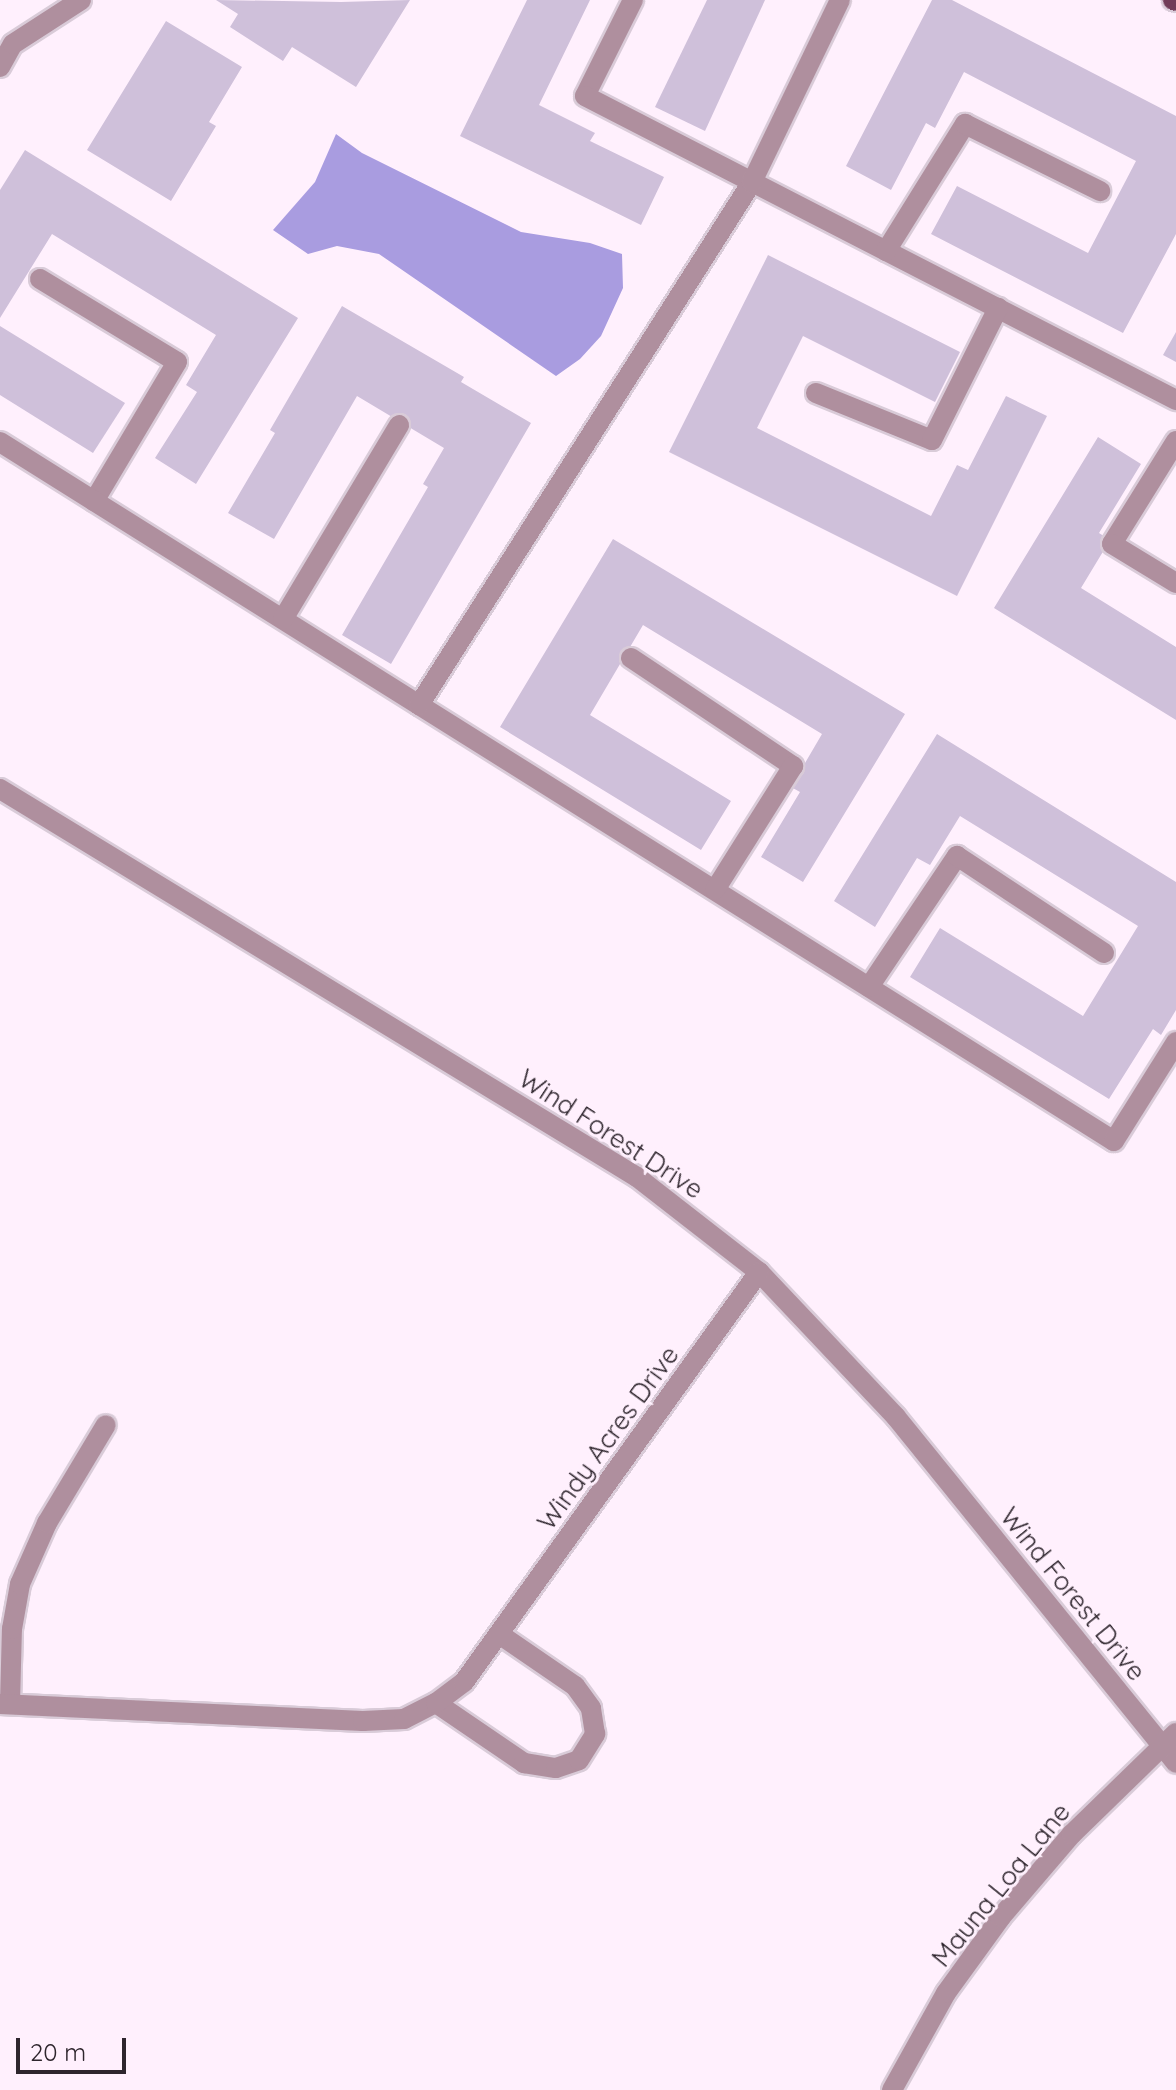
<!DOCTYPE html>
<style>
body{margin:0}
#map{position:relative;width:1176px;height:2090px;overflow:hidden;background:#fff0fd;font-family:Quicksand,sans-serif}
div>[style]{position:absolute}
.water>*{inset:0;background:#a99ce0}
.building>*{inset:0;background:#cfc0da}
.roads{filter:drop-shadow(2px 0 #d9cbd8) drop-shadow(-2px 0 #d9cbd8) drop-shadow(0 2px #d9cbd8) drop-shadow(0 -2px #d9cbd8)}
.minor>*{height:20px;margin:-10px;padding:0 10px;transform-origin:10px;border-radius:10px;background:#af8f9e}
.major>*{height:20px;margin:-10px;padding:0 10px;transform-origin:10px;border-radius:10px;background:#713c58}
span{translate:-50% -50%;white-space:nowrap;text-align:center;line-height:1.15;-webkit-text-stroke:6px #fff0fd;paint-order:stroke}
.street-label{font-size:26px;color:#2e252d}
.scale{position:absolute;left:16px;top:2038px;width:110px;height:36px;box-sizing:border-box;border:4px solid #2e252d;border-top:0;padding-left:10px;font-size:24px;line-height:28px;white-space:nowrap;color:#2e252d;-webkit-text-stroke:6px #fff0fd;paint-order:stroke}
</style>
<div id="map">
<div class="water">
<div style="clip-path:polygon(336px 134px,362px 153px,521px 232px,590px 243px,622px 254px,623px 288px,601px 336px,580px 359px,556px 376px,379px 254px,337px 246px,308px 254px,273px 230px,315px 182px)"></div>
</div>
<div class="building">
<div style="clip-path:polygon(216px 0,341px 2px,410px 0,356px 87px,292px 47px,283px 61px,230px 27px,238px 14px)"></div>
<div style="clip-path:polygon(527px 0,590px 0,539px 105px,595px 133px,590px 141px,664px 177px,641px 225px,460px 136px)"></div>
<div style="clip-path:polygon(707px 0,765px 0,705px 131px,655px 107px)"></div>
<div style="clip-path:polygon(932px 0,952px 0,1176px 116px,1176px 234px,1123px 333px,931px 234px,957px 186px,1088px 253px,1136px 161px,964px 72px,935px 128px,926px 123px,891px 190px,846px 166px)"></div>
<div style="clip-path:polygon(166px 21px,242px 67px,209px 122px,216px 126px,171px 201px,87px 150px)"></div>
<div style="clip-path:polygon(25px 150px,298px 318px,196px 484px,155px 458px,197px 392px,186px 385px,216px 335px,52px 234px,0 318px,0 190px)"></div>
<div style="clip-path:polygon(768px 255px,960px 352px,935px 402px,803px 336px,757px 428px,931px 516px,957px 465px,968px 470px,1006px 396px,1047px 416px,957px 596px,669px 452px)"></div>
<div style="clip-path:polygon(342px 306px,464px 377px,461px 382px,531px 423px,391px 664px,342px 635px,428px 487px,423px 484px,444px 448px,357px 396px,274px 539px,228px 513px,275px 433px,270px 430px)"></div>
<div style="clip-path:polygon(0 326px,125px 403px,93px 453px,0 395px)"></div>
<div style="clip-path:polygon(1176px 332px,1176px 362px,1163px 355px)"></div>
<div style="clip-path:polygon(1098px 437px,1141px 464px,1099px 533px,1110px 540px,1081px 588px,1176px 647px,1176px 720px,994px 608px)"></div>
<div style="clip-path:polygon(613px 539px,905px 714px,803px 882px,761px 857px,800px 792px,791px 787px,822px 734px,643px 625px,590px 715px,731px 801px,701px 850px,500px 727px)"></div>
<div style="clip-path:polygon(937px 734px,1176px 882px,1176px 1010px,1161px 1035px,1153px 1029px,1109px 1099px,910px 977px,940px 928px,1083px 1016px,1138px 926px,960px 816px,930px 865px,917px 858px,875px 927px,834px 901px)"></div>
</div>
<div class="roads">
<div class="minor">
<div style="left:633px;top:0;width:107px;rotate:116.6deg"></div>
<div style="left:585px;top:96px;width:665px;rotate:27.22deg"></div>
<div style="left:0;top:67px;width:26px;rotate:-61deg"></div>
<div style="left:13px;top:44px;width:81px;rotate:-32.9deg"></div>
<div style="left:886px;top:251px;width:150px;rotate:-58.1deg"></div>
<div style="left:965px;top:124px;width:151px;rotate:26.4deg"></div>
<div style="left:40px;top:279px;width:160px;rotate:31.2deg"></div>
<div style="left:177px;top:362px;width:162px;rotate:120.8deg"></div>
<div style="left:816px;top:393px;width:125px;rotate:22.1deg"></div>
<div style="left:932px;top:440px;width:148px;rotate:-63.4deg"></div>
<div style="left:1176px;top:441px;width:121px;rotate:121.9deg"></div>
<div style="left:1112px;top:544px;width:75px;rotate:31.4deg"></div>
<div style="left:0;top:442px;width:1315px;rotate:32.11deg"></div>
<div style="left:1114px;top:1141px;width:117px;rotate:-57.9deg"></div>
<div style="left:283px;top:619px;width:226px;rotate:-59.1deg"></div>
<div style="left:631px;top:658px;width:195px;rotate:33.7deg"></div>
<div style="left:793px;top:766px;width:146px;rotate:122.2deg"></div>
<div style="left:419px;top:705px;width:620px;rotate:-57.51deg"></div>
<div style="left:752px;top:182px;width:202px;rotate:-64.2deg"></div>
<div style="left:0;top:789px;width:746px;rotate:31.35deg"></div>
<div style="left:637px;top:1177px;width:155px;rotate:37.9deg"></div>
<div style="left:759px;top:1272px;width:199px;rotate:46.6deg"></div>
<div style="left:896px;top:1417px;width:445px;rotate:51deg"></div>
<div style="left:869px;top:987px;width:158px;rotate:-56.1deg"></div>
<div style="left:957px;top:856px;width:176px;rotate:33.4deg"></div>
<div style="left:10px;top:1703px;width:74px;rotate:-88.5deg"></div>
<div style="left:12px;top:1629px;width:46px;rotate:-79.9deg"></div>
<div style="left:20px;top:1584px;width:67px;rotate:-66.1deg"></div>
<div style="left:47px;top:1523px;width:114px;rotate:-59deg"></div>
<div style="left:436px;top:1703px;width:107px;rotate:34.3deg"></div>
<div style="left:524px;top:1763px;width:32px;rotate:9deg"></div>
<div style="left:556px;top:1768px;width:24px;rotate:-19deg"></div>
<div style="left:579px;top:1760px;width:31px;rotate:-58deg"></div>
<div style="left:595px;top:1734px;width:26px;rotate:-99deg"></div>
<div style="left:591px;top:1708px;width:27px;rotate:-126deg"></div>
<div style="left:575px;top:1686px;width:92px;rotate:-145.6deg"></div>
<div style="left:0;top:1704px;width:363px;rotate:2.7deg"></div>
<div style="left:363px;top:1721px;width:41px;rotate:-2.8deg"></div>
<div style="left:404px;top:1719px;width:36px;rotate:-27deg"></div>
<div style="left:436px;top:1703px;width:35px;rotate:-37deg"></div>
<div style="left:464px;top:1682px;width:505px;rotate:-54.26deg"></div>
<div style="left:892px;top:2090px;width:111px;rotate:-60.9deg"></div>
<div style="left:946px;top:1993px;width:94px;rotate:-54.1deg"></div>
<div style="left:1001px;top:1917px;width:109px;rotate:-49.5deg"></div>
<div style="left:1072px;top:1834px;width:145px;rotate:-44.2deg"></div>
</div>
<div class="major">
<div style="left:1173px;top:0;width:3px;rotate:18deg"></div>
</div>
</div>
<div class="street-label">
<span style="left:611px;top:1134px;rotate:33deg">Wind Forest Drive</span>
<span style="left:608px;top:1438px;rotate:-54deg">Windy Acres Drive</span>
<span style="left:1073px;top:1594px;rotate:51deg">Wind Forest Drive</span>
<span style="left:1001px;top:1885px;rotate:-51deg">Mauna Loa Lane</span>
</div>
<div class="scale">20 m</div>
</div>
